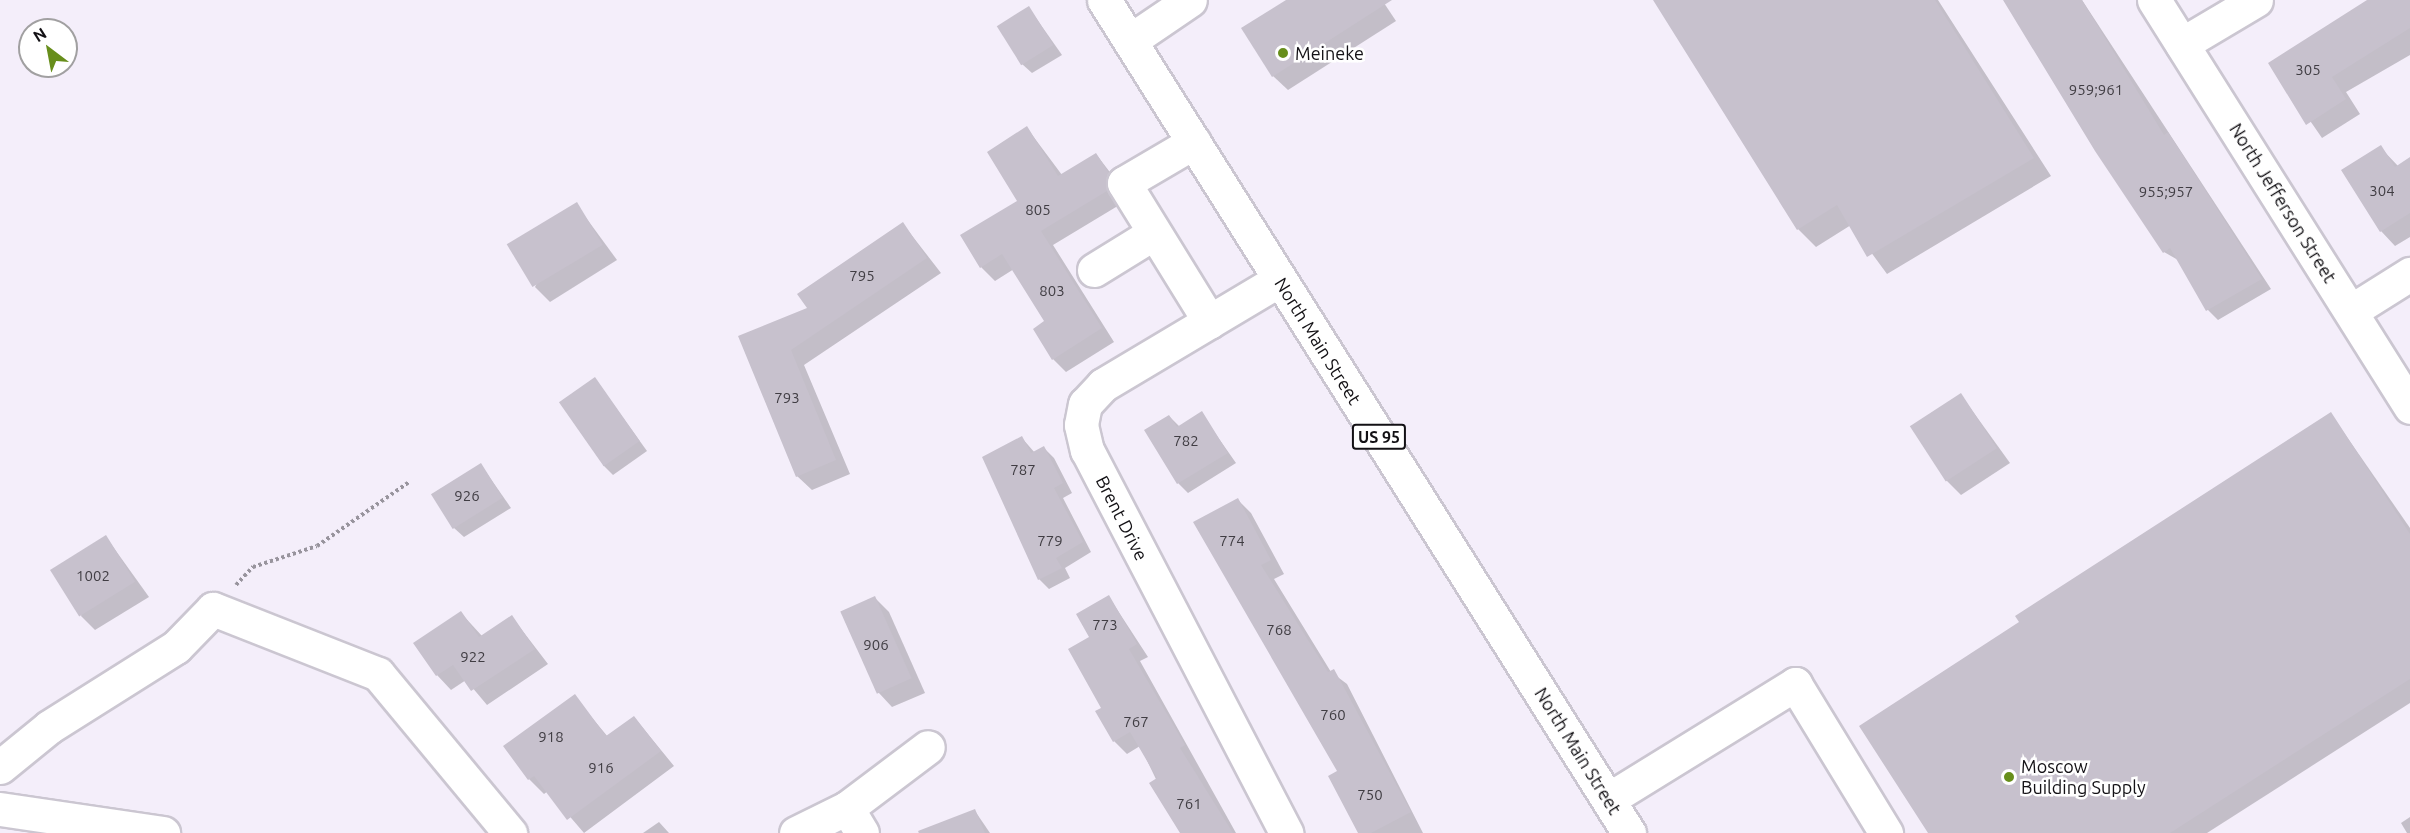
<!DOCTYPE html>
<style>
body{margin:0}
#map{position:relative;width:2410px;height:833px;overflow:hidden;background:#f4eefa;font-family:Ubuntu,sans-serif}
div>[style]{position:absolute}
.shadow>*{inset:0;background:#0003}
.building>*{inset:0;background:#c7c1cd;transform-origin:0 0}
.path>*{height:4px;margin-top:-2px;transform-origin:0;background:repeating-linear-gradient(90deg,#98949d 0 3px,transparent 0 6px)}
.roads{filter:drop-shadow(2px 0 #cbc6d1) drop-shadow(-2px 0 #cbc6d1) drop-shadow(0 2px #cbc6d1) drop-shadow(0 -2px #cbc6d1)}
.minor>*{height:33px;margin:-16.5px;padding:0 16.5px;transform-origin:16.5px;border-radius:16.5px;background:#fff}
.highway>*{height:33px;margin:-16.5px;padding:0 16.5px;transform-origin:16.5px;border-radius:16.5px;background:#fff}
.dots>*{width:16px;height:16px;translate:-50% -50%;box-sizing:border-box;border:3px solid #fff;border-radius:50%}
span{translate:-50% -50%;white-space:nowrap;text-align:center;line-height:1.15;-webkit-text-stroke:5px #fff;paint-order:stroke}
.number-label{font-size:15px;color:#403d43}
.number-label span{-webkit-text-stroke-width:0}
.shield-label span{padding:2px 4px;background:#fff;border:2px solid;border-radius:4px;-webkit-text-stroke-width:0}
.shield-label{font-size:16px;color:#131115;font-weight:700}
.poi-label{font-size:18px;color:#131115}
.left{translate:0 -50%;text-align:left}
.street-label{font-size:18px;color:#131115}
.north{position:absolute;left:18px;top:18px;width:60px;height:60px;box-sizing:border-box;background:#fff;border:2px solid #a1a0a1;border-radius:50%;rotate:328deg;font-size:16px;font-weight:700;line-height:24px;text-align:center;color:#131115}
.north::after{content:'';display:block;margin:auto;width:21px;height:27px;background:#678e1b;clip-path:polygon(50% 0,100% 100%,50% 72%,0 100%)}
</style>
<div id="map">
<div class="shadow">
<div style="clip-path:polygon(1289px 0,1382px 0,1396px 21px,1288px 90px,1273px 76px)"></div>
<div style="clip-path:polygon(1655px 0,1938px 0,2051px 176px,1887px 274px,1851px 225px,1816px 247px,1798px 229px)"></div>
<div style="clip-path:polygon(2004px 0,2082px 0,2271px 289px,2218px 320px,2208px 310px,2178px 260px,2164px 252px)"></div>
<div style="clip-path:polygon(2379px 0,2410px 0,2410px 55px,2346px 92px,2360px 114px,2322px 138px,2270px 63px)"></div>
<div style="clip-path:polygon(1029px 8px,1062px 55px,1032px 73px,1022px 64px)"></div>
<div style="clip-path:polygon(1027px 128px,1062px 175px,1096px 154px,1122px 188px,1121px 204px,1053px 245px,1114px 342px,1066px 372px,1053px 359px,1046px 322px,1014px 269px,995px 281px,981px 267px,1019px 201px)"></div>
<div style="clip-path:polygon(2380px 147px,2398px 166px,2410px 159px,2410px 237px,2395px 246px,2381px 231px)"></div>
<div style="clip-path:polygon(576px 204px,617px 260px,550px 302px,535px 287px)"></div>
<div style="clip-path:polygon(903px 224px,941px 273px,804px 365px,850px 474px,812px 490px,797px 476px,740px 337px,809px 308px)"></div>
<div style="clip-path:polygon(595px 379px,647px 451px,613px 475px,603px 465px)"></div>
<div style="clip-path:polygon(1961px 395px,2010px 463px,1961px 495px,1946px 480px)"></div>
<div style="clip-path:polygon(1201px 413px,1236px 463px,1188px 493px,1178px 483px,1169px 416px,1180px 427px)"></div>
<div style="clip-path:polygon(2331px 414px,2410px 528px,2410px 703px,2207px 833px,1930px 833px,2021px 623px)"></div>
<div style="clip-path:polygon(1022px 438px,1035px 453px,1044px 448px,1054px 458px,1072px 493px,1063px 498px,1091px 552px,1065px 568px,1070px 578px,1049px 589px,1039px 579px)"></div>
<div style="clip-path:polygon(481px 465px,511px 508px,464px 537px,454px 528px)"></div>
<div style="clip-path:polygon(1238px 500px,1251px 513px,1284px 574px,1274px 579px,1331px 672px,1347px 684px,1423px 833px,1359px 833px,1339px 772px,1195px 522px)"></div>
<div style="clip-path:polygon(106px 537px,149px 597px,95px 630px,81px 616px)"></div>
<div style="clip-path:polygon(1109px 597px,1148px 657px,1140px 661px,1236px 833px,1182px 833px,1140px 746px,1127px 754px,1114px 741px,1091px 638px)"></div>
<div style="clip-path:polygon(875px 598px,889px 612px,925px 693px,892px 707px,878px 692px,842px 613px)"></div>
<div style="clip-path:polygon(461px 613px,482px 636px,512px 617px,548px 664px,487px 705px,466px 680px,451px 690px,437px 675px)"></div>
<div style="clip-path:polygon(574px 696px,608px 737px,634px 717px,674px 766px,584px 833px,548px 791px,544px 794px,529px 779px)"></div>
<div style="clip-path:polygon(975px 811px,990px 833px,918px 833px)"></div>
<div style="clip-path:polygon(2410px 817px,2410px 833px,2407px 833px,2401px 823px)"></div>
<div style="clip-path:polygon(659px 822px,669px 833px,643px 833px)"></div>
</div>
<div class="building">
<div style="clip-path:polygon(1286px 0,1392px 0,1272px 77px,1241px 28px)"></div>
<div style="clip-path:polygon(1653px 0,1935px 0,2034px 158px,1867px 257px,1837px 205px,1797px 230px)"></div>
<div style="clip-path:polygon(2003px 0,2082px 0,2164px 135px,2168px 132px,2262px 279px,2206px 311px,2170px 248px,2163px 253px,2095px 151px)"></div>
<div style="clip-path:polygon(2367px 0,2410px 0,2410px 28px,2332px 77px,2346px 99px,2306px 125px,2268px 63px)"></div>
<div style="left:1029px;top:6px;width:46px;height:38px;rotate:58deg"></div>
<div style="clip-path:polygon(1027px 126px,1058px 176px,1096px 153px,1109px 173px,1107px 191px,1041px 231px,1102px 328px,1052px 360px,1033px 329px,1044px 321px,1002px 254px,980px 268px,960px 235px,1017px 201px,987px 152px)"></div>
<div style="clip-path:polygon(2381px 145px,2395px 167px,2410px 157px,2410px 213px,2380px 232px,2341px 170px)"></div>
<div style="left:577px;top:202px;width:50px;height:82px;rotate:59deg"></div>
<div style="clip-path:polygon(903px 222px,927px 258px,791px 350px,836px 460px,796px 477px,738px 336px,807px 308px,797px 294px)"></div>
<div style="left:595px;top:377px;width:78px;height:44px;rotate:55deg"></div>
<div style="left:1961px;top:393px;width:66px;height:61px;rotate:57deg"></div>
<div style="clip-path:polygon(1202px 411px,1228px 453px,1177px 484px,1144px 430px,1169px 415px,1177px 427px)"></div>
<div style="clip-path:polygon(2331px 412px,2410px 534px,2410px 679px,2170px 833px,1928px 833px,1859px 726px,2019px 622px,2015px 616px)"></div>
<div style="clip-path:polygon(1022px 436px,1031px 453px,1044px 446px,1063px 483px,1054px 488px,1083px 542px,1056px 558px,1062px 568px,1038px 580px,982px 457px)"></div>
<div style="left:481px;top:463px;width:41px;height:59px;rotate:58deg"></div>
<div style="clip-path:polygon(1238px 498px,1271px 560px,1261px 565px,1328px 672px,1334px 669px,1411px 812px,1371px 833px,1358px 833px,1328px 776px,1337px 771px,1193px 522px)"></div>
<div style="left:106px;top:535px;width:55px;height:66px;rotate:58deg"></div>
<div style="clip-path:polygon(1109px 595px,1137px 644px,1129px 649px,1185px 745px,1180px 748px,1233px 833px,1180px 833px,1149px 783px,1157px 778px,1130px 732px,1113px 742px,1095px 711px,1101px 708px,1068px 649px,1089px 637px,1076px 614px)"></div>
<div style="left:875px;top:596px;width:90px;height:38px;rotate:66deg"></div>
<div style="clip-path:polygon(461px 611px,479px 637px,512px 615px,535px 649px,471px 691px,453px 665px,436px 676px,413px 643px)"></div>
<div style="clip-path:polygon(575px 694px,606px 736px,634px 716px,661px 751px,567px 820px,534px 776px,528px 780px,503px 746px)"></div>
<div style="clip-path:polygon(975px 809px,985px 833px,919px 833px,918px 831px)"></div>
</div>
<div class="path">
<div style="left:236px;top:585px;width:25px;rotate:-47deg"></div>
<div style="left:253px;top:567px;width:67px;rotate:-18.2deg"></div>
<div style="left:317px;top:546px;width:112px;rotate:-34.8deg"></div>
</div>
<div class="roads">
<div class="minor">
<div style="left:2154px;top:0;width:481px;rotate:57.8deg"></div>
<div style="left:1131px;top:40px;width:71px;rotate:-34.1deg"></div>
<div style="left:2182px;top:44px;width:86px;rotate:-30.7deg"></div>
<div style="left:1194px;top:142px;width:81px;rotate:149.6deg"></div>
<div style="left:1124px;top:183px;width:163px;rotate:58.3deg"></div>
<div style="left:1094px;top:270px;width:70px;rotate:-31.7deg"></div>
<div style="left:1279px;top:280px;width:205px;rotate:149.2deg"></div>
<div style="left:1103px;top:385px;width:26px;rotate:133deg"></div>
<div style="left:1085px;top:404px;width:21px;rotate:101deg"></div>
<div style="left:1081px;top:425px;width:26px;rotate:77deg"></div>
<div style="left:1087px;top:450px;width:432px;rotate:62.5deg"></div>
<div style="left:2351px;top:311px;width:70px;rotate:-32.1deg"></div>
<div style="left:0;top:767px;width:63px;rotate:-39.2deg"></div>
<div style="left:49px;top:727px;width:150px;rotate:-32.2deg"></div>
<div style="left:176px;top:647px;width:53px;rotate:-45.8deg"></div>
<div style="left:213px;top:609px;width:177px;rotate:21.5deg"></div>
<div style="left:378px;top:674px;width:207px;rotate:50.3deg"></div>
<div style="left:1609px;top:799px;width:219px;rotate:-31.7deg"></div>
<div style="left:1795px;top:684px;width:175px;rotate:58.6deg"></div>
<div style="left:847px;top:808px;width:29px;rotate:59deg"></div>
<div style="left:0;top:809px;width:165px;rotate:8.4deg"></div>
<div style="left:796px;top:833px;width:57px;rotate:-26.1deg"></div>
<div style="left:847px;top:808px;width:101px;rotate:-37deg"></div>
</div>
<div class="highway">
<div style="left:1104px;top:0;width:985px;rotate:57.78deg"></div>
</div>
</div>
<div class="dots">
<div style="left:1283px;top:53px;background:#678e1b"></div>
<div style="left:2009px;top:777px;background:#678e1b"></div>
</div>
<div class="number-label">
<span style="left:2308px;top:70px">305</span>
<span style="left:2096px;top:90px">959;961</span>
<span style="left:2382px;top:191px">304</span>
<span style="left:2166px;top:192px">955;957</span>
<span style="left:1038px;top:210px">805</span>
<span style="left:862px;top:276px">795</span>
<span style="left:1052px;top:291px">803</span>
<span style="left:787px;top:398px">793</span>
<span style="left:1186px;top:441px">782</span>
<span style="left:1023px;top:470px">787</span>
<span style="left:467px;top:496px">926</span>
<span style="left:1050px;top:541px">779</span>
<span style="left:1232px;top:541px">774</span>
<span style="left:93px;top:576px">1002</span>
<span style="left:1105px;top:625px">773</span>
<span style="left:1279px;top:630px">768</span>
<span style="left:876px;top:645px">906</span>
<span style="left:473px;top:657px">922</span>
<span style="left:1333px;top:715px">760</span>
<span style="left:1136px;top:722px">767</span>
<span style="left:551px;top:737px">918</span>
<span style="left:601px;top:768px">916</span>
<span style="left:1370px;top:795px">750</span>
<span style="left:1189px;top:804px">761</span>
</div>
<div class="shield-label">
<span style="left:1379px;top:437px">US 95</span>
</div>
<div class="poi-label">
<span class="left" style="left:1295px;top:53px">Meineke</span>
<span class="left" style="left:2021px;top:777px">Moscow<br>Building Supply</span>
</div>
<div class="street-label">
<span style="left:2283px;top:203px;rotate:58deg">North Jefferson Street</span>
<span style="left:1318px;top:341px;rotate:58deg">North Main Street</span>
<span style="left:1122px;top:518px;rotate:63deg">Brent Drive</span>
<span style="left:1578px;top:751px;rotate:58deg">North Main Street</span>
</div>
<div class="north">N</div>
</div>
